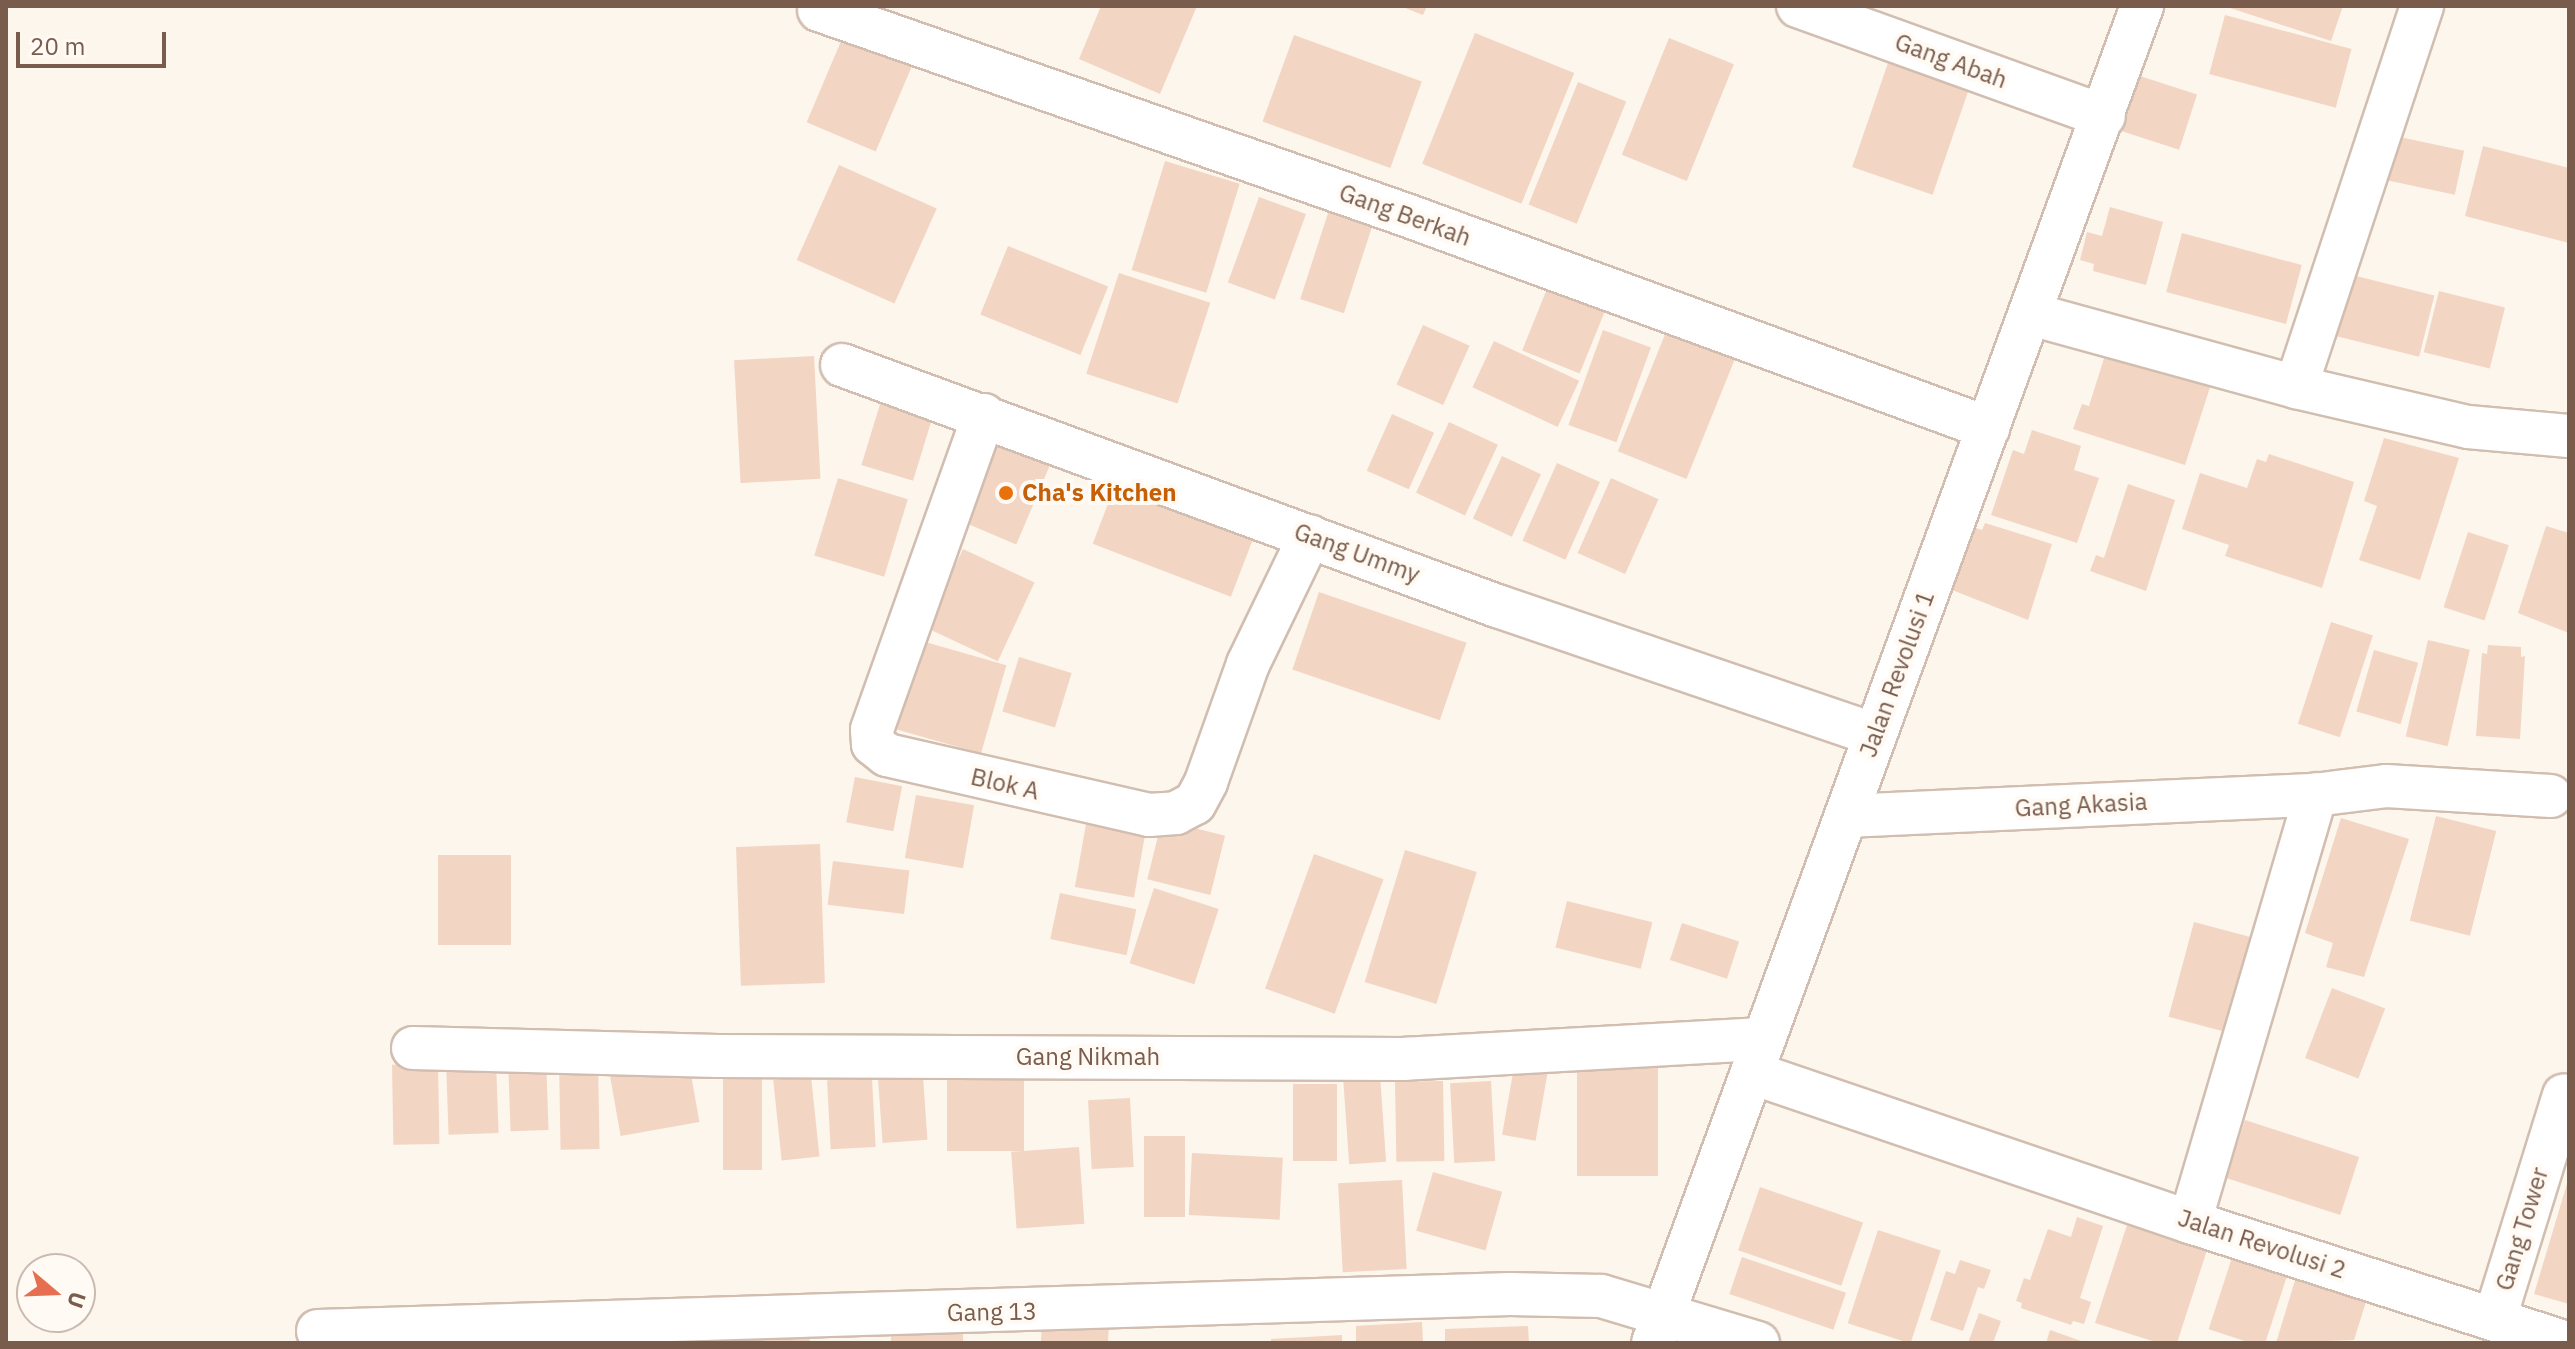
<!DOCTYPE html>
<style>
body{margin:0}
#map{position:relative;width:2575px;height:1349px;overflow:hidden;background:#fdf6ec;font-family:"IBM Plex Sans",sans-serif}
div>[style]{position:absolute}
.building>*{inset:0;background:#f3d5c3;transform-origin:0 0}
.roads{filter:drop-shadow(2px 0 #d1beb0) drop-shadow(-2px 0 #d1beb0) drop-shadow(0 2px #d1beb0) drop-shadow(0 -2px #d1beb0)}
.street>*{height:42px;margin:-21px;padding:0 21px;transform-origin:21px;border-radius:21px;background:#fff}
.dots>*{width:22px;height:22px;translate:-50% -50%;box-sizing:border-box;border:4px solid #fffaf3;border-radius:50%}
span{translate:-50% -50%;white-space:nowrap;text-align:center;line-height:1.15;-webkit-text-stroke:8px #fffaf3;paint-order:stroke}
.street-label{font-size:24px;color:#7a5c4d}
.food-label{font-size:24px;color:#c56008;font-weight:700}
.left{translate:0 -50%;text-align:left}
.frame{position:absolute;inset:0;border:8px solid #7a5c4d;pointer-events:none}
.north{position:absolute;left:16px;top:1253px;width:80px;height:80px;box-sizing:border-box;background:#fffaf3;border:2px solid #cabbb1;border-radius:50%;rotate:109deg;font-size:22px;font-weight:700;line-height:32px;text-align:center;color:#7a5c4d}
.north::after{content:'';display:block;margin:auto;width:28px;height:36px;background:#e76f51;clip-path:polygon(50% 0,100% 100%,50% 72%,0 100%)}
.scale{position:absolute;left:16px;top:32px;width:150px;height:36px;box-sizing:border-box;border:4px solid #7a5c4d;border-top:0;padding-left:10px;font-size:24px;line-height:28px;white-space:nowrap;color:#7a5c4d;-webkit-text-stroke:6px #fffaf3;paint-order:stroke}
</style>
<div id="map">
<div class="building">
<div style="clip-path:polygon(1101px 6px,1197px 6px,1160px 94px,1079px 59px)"></div>
<div style="clip-path:polygon(1400px 6px,1427px 6px,1423px 15px)"></div>
<div style="clip-path:polygon(2224px 6px,2343px 6px,2331px 41px)"></div>
<div style="left:2225px;top:15px;width:131px;height:61px;rotate:15deg"></div>
<div style="left:850px;top:20px;width:75px;height:111px;rotate:23deg"></div>
<div style="left:1475px;top:33px;width:107px;height:141px;rotate:22deg"></div>
<div style="left:1294px;top:35px;width:136px;height:92px;rotate:20deg"></div>
<div style="left:1669px;top:38px;width:70px;height:126px;rotate:22deg"></div>
<div style="left:1888px;top:63px;width:85px;height:110px;rotate:19deg"></div>
<div style="left:2140px;top:76px;width:60px;height:58px;rotate:18deg"></div>
<div style="left:1578px;top:82px;width:52px;height:132px;rotate:22deg"></div>
<div style="left:2381px;top:133px;width:85px;height:45px;rotate:12deg"></div>
<div style="clip-path:polygon(2483px 146px,2569px 168px,2569px 243px,2465px 216px)"></div>
<div style="left:1165px;top:161px;width:78px;height:114px;rotate:17deg"></div>
<div style="left:839px;top:165px;width:107px;height:104px;rotate:24deg"></div>
<div style="left:1259px;top:197px;width:50px;height:91px;rotate:20deg"></div>
<div style="left:1332px;top:201px;width:46px;height:103px;rotate:18deg"></div>
<div style="clip-path:polygon(2110px 207px,2163px 222px,2146px 285px,2093px 271px,2094px 264px,2080px 260px,2087px 232px,2102px 236px)"></div>
<div style="left:2182px;top:233px;width:124px;height:61px;rotate:15deg"></div>
<div style="left:1008px;top:246px;width:108px;height:74px;rotate:22deg"></div>
<div style="left:1119px;top:273px;width:96px;height:106px;rotate:18deg"></div>
<div style="left:2348px;top:274px;width:89px;height:63px;rotate:14deg"></div>
<div style="left:1551px;top:279px;width:62px;height:77px;rotate:22deg"></div>
<div style="left:2439px;top:291px;width:68px;height:63px;rotate:14deg"></div>
<div style="left:1423px;top:325px;width:51px;height:65px;rotate:24deg"></div>
<div style="left:1668px;top:327px;width:74px;height:134px;rotate:22deg"></div>
<div style="left:1603px;top:330px;width:51px;height:101px;rotate:20deg"></div>
<div style="left:1494px;top:341px;width:94px;height:51px;rotate:25deg"></div>
<div style="clip-path:polygon(2106px 352px,2181px 377px,2185px 368px,2213px 378px,2185px 465px,2073px 429px,2082px 404px,2089px 406px)"></div>
<div style="left:814px;top:356px;width:123px;height:80px;rotate:87deg"></div>
<div style="left:881px;top:401px;width:54px;height:67px;rotate:17deg"></div>
<div style="left:1392px;top:414px;width:46px;height:62px;rotate:24deg"></div>
<div style="left:1449px;top:422px;width:54px;height:78px;rotate:25deg"></div>
<div style="clip-path:polygon(2032px 430px,2081px 446px,2074px 470px,2099px 478px,2077px 543px,1991px 515px,2013px 450px,2024px 454px)"></div>
<div style="clip-path:polygon(2384px 438px,2459px 458px,2420px 580px,2359px 560px,2377px 506px,2364px 501px)"></div>
<div style="left:995px;top:441px;width:60px;height:87px;rotate:23deg"></div>
<div style="clip-path:polygon(2269px 454px,2354px 482px,2322px 588px,2225px 556px,2229px 545px,2182px 529px,2200px 473px,2247px 488px,2257px 459px,2266px 462px)"></div>
<div style="left:1502px;top:456px;width:43px;height:69px;rotate:25deg"></div>
<div style="left:1557px;top:463px;width:47px;height:85px;rotate:24deg"></div>
<div style="left:838px;top:478px;width:73px;height:81px;rotate:17deg"></div>
<div style="left:1611px;top:478px;width:52px;height:82px;rotate:24deg"></div>
<div style="left:1116px;top:483px;width:148px;height:65px;rotate:21deg"></div>
<div style="clip-path:polygon(2128px 484px,2175px 500px,2146px 591px,2090px 571px,2096px 555px,2104px 558px)"></div>
<div style="clip-path:polygon(1985px 523px,2052px 544px,2028px 620px,1947px 588px,1967px 525px,1982px 530px)"></div>
<div style="clip-path:polygon(2546px 526px,2569px 533px,2569px 633px,2518px 613px)"></div>
<div style="left:2468px;top:532px;width:43px;height:79px;rotate:18deg"></div>
<div style="left:963px;top:549px;width:79px;height:87px;rotate:25deg"></div>
<div style="left:1319px;top:592px;width:156px;height:82px;rotate:19deg"></div>
<div style="left:2331px;top:622px;width:44px;height:107px;rotate:18deg"></div>
<div style="left:915px;top:639px;width:95px;height:92px;rotate:16deg"></div>
<div style="left:2428px;top:640px;width:43px;height:99px;rotate:13deg"></div>
<div style="clip-path:polygon(2488px 645px,2521px 647px,2521px 657px,2525px 656px,2520px 739px,2476px 736px,2482px 653px,2487px 654px)"></div>
<div style="left:2374px;top:650px;width:46px;height:64px;rotate:16deg"></div>
<div style="left:1019px;top:657px;width:55px;height:57px;rotate:17deg"></div>
<div style="left:855px;top:777px;width:48px;height:46px;rotate:11deg"></div>
<div style="left:916px;top:795px;width:59px;height:64px;rotate:10deg"></div>
<div style="left:2436px;top:816px;width:62px;height:108px;rotate:14deg"></div>
<div style="clip-path:polygon(2341px 818px,2409px 839px,2364px 977px,2326px 967px,2333px 943px,2305px 933px)"></div>
<div style="left:1162px;top:820px;width:65px;height:61px;rotate:14deg"></div>
<div style="left:1086px;top:824px;width:60px;height:64px;rotate:10deg"></div>
<div style="left:820px;top:844px;width:139px;height:84px;rotate:88deg"></div>
<div style="left:1405px;top:850px;width:75px;height:138px;rotate:17deg"></div>
<div style="left:1314px;top:854px;width:74px;height:143px;rotate:20deg"></div>
<div style="left:511px;top:855px;width:90px;height:73px;rotate:90deg"></div>
<div style="left:833px;top:861px;width:77px;height:44px;rotate:7deg"></div>
<div style="left:1154px;top:888px;width:68px;height:79px;rotate:18deg"></div>
<div style="left:1060px;top:893px;width:78px;height:47px;rotate:12deg"></div>
<div style="left:1567px;top:901px;width:88px;height:48px;rotate:14deg"></div>
<div style="left:2194px;top:922px;width:68px;height:98px;rotate:15deg"></div>
<div style="left:1682px;top:923px;width:60px;height:39px;rotate:18deg"></div>
<div style="left:2332px;top:988px;width:57px;height:75px;rotate:21deg"></div>
<div style="left:1516px;top:1056px;width:34px;height:80px;rotate:10deg"></div>
<div style="left:546px;top:1057px;width:73px;height:38px;rotate:88deg"></div>
<div style="left:598px;top:1059px;width:90px;height:39px;rotate:89deg"></div>
<div style="left:496px;top:1060px;width:73px;height:50px;rotate:88deg"></div>
<div style="left:922px;top:1062px;width:78px;height:45px;rotate:86deg"></div>
<div style="left:689px;top:1063px;width:60px;height:80px;rotate:80deg"></div>
<div style="left:1577px;top:1063px;width:81px;height:113px"></div>
<div style="left:438px;top:1064px;width:80px;height:46px;rotate:89deg"></div>
<div style="left:947px;top:1071px;width:77px;height:80px"></div>
<div style="left:1380px;top:1075px;width:87px;height:37px;rotate:86deg"></div>
<div style="left:811px;top:1076px;width:81px;height:38px;rotate:84deg"></div>
<div style="left:723px;top:1077px;width:39px;height:93px"></div>
<div style="left:872px;top:1078px;width:69px;height:45px;rotate:87deg"></div>
<div style="left:1443px;top:1081px;width:80px;height:48px;rotate:89deg"></div>
<div style="left:1491px;top:1081px;width:80px;height:41px;rotate:87deg"></div>
<div style="left:1293px;top:1084px;width:44px;height:77px"></div>
<div style="left:1130px;top:1098px;width:69px;height:42px;rotate:87deg"></div>
<div style="left:2245px;top:1120px;width:120px;height:61px;rotate:18deg"></div>
<div style="left:1144px;top:1136px;width:41px;height:81px"></div>
<div style="left:1079px;top:1147px;width:77px;height:68px;rotate:86deg"></div>
<div style="left:1192px;top:1153px;width:91px;height:62px;rotate:3deg"></div>
<div style="left:1433px;top:1172px;width:72px;height:61px;rotate:16deg"></div>
<div style="clip-path:polygon(2569px 1177px,2569px 1304px,2534px 1294px)"></div>
<div style="left:1402px;top:1180px;width:89px;height:64px;rotate:87deg"></div>
<div style="left:1760px;top:1187px;width:109px;height:67px;rotate:19deg"></div>
<div style="clip-path:polygon(2077px 1217px,2103px 1226px,2080px 1298px,2091px 1302px,2084px 1324px,2073px 1321px,2071px 1325px,2021px 1308px,2022px 1303px,2016px 1301px,2024px 1278px,2030px 1280px,2048px 1229px,2071px 1237px)"></div>
<div style="clip-path:polygon(2128px 1222px,2208px 1247px,2177px 1343px,2159px 1343px,2095px 1323px)"></div>
<div style="left:1878px;top:1230px;width:66px;height:98px;rotate:18deg"></div>
<div style="left:2238px;top:1239px;width:58px;height:95px;rotate:18deg"></div>
<div style="left:1742px;top:1257px;width:110px;height:39px;rotate:19deg"></div>
<div style="clip-path:polygon(1960px 1260px,1991px 1270px,1984px 1289px,1978px 1287px,1963px 1331px,1930px 1320px,1946px 1271px,1955px 1274px)"></div>
<div style="clip-path:polygon(2300px 1264px,2371px 1286px,2354px 1340px,2276px 1343px)"></div>
<div style="clip-path:polygon(1979px 1313px,2001px 1321px,1993px 1343px,1968px 1343px)"></div>
<div style="left:1042px;top:1321px;width:67px;height:22px;rotate:3deg"></div>
<div style="clip-path:polygon(807px 1322px,810px 1343px,739px 1343px,738px 1330px)"></div>
<div style="clip-path:polygon(1422px 1322px,1423px 1343px,1356px 1343px,1356px 1326px)"></div>
<div style="left:963px;top:1323px;width:20px;height:72px;rotate:90deg"></div>
<div style="clip-path:polygon(1528px 1326px,1529px 1343px,1445px 1343px,1445px 1329px)"></div>
<div style="clip-path:polygon(2050px 1330px,2087px 1343px,2046px 1343px)"></div>
<div style="clip-path:polygon(1342px 1335px,1342px 1343px,1271px 1343px,1271px 1339px)"></div>
</div>
<div class="roads">
<div class="street">
<div style="left:1798px;top:6px;width:325px;rotate:19.8deg"></div>
<div style="left:819px;top:10px;width:622px;rotate:19.25deg"></div>
<div style="left:1406px;top:215px;width:620px;rotate:20.1deg"></div>
<div style="left:2031px;top:314px;width:275px;rotate:15.4deg"></div>
<div style="left:2296px;top:387px;width:177px;rotate:13.1deg"></div>
<div style="left:2468px;top:427px;width:101px;rotate:5.1deg"></div>
<div style="left:842px;top:365px;width:698px;rotate:20.2deg"></div>
<div style="left:1497px;top:606px;width:398px;rotate:18.8deg"></div>
<div style="left:2296px;top:387px;width:401px;rotate:-71.7deg"></div>
<div style="left:984px;top:415px;width:334px;rotate:109.6deg"></div>
<div style="left:872px;top:730px;width:14px;rotate:86deg"></div>
<div style="left:873px;top:744px;width:18px;rotate:38deg"></div>
<div style="left:887px;top:755px;width:269px;rotate:12.9deg"></div>
<div style="left:1149px;top:815px;width:27px;rotate:-4deg"></div>
<div style="left:1176px;top:813px;width:21px;rotate:-28deg"></div>
<div style="left:1195px;top:803px;width:24px;rotate:-62deg"></div>
<div style="left:1206px;top:782px;width:125px;rotate:-70.4deg"></div>
<div style="left:1248px;top:664px;width:142px;rotate:-64.2deg"></div>
<div style="left:1846px;top:816px;width:477px;rotate:-2.6deg"></div>
<div style="left:2322px;top:794px;width:64px;rotate:-7.1deg"></div>
<div style="left:2386px;top:786px;width:165px;rotate:3.5deg"></div>
<div style="left:413px;top:1048px;width:305px;rotate:1.5deg"></div>
<div style="left:718px;top:1056px;width:684px;rotate:0.25deg"></div>
<div style="left:1402px;top:1059px;width:361px;rotate:-3.2deg"></div>
<div style="left:1752px;top:1073px;width:463px;rotate:18.8deg"></div>
<div style="left:2190px;top:1222px;width:397px;rotate:17.8deg"></div>
<div style="left:2190px;top:1222px;width:446px;rotate:-73.6deg"></div>
<div style="left:2495px;top:1318px;width:233px;rotate:-72.8deg"></div>
<div style="left:318px;top:1331px;width:1193px;rotate:-1.78deg"></div>
<div style="left:1510px;top:1294px;width:91px;rotate:1.3deg"></div>
<div style="left:1601px;top:1296px;width:164px;rotate:16.7deg"></div>
<div style="left:1653px;top:1343px;width:1424px;rotate:-69.91deg"></div>
</div>
</div>
<div class="dots">
<div style="left:1006px;top:493px;background:#e8710a"></div>
</div>
<div class="street-label">
<span style="left:1951px;top:61px;rotate:20deg">Gang Abah</span>
<span style="left:1405px;top:215px;rotate:20deg">Gang Berkah</span>
<span style="left:1357px;top:553px;rotate:20deg">Gang Ummy</span>
<span style="left:1897px;top:674px;rotate:-70deg">Jalan Revolusi 1</span>
<span style="left:1005px;top:784px;rotate:13deg">Blok A</span>
<span style="left:2081px;top:805px;rotate:-3deg">Gang Akasia</span>
<span style="left:1088px;top:1057px">Gang Nikmah</span>
<span style="left:2522px;top:1229px;rotate:-73deg">Gang Tower</span>
<span style="left:2262px;top:1244px;rotate:18deg">Jalan Revolusi 2</span>
<span style="left:992px;top:1312px;rotate:-1deg">Gang 13</span>
</div>
<div class="food-label">
<span class="left" style="left:1022px;top:493px">Cha's Kitchen</span>
</div>
<div class="frame"></div>
<div class="north">U</div>
<div class="scale">20 m</div>
</div>
